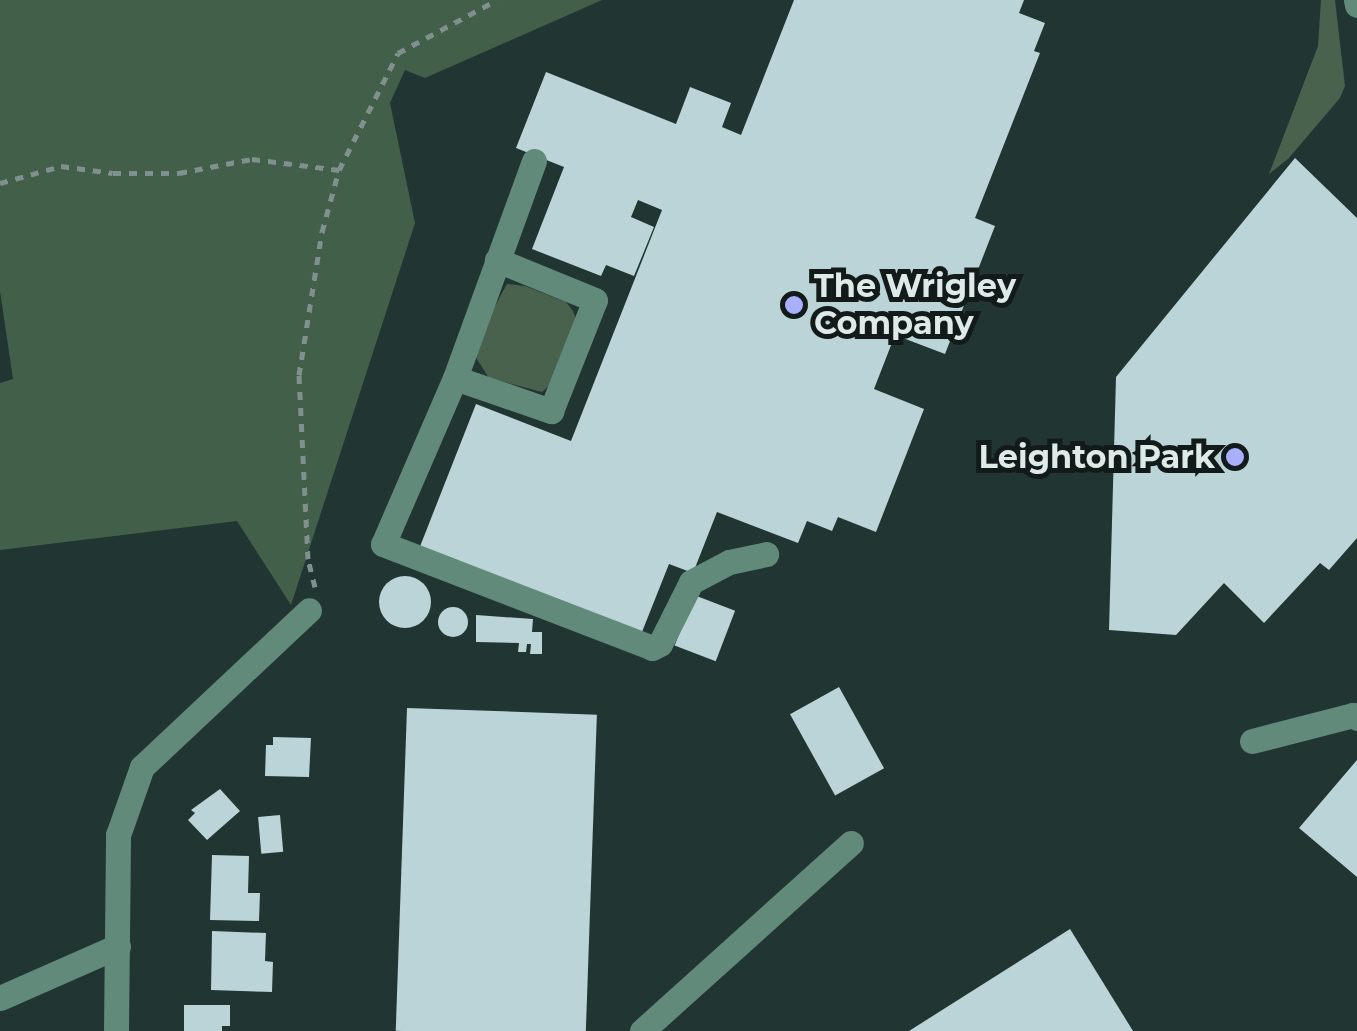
<!DOCTYPE html>
<style>
body{margin:0}
#map{position:relative;width:1357px;height:1031px;overflow:hidden;background:#213533;font-family:Montserrat,sans-serif}
div>[style]{position:absolute}
.green>*{inset:0;background:#48624e}
.forest>*{inset:0;background:#426049}
.building>*{inset:0;background:#bbd4d7;transform-origin:0 0}
.round{border-radius:50%}
.path>*{height:5px;margin-top:-2.5px;transform-origin:0;background:repeating-linear-gradient(90deg,#80908e 0 8px,transparent 0 16px)}
.minor>*{height:25px;margin:-12.5px;padding:0 12.5px;transform-origin:12.5px;border-radius:12.5px;background:#628a7b}
.dots>*{width:28px;height:28px;translate:-50% -50%;box-sizing:border-box;border:5px solid #121b1a;border-radius:50%}
span{translate:-50% -50%;white-space:nowrap;text-align:center;line-height:1.15;-webkit-text-stroke:10px #121b1a;paint-order:stroke}
.poi-label{font-size:32px;color:#ddeae8;font-weight:700}
.left{translate:0 -50%;text-align:left}
.right{translate:-100% -50%;text-align:right}
</style>
<div id="map">
<div class="green">
<div style="clip-path:polygon(1321px 0,1335px 0,1345px 86px,1340px 98px,1288px 159px,1269px 174px,1318px 46px)"></div>
<div style="clip-path:polygon(507px 284px,525px 286px,566px 302px,573px 311px,576px 319px,552px 383px,542px 392px,489px 378px,475px 356px,478px 337px)"></div>
</div>
<div class="forest">
<div style="clip-path:polygon(0 0,602px 0,425px 78px,405px 70px,390px 103px,415px 223px,291px 605px,237px 521px,0 550px,0 383px,13px 379px,0 291px)"></div>
</div>
<div class="building">
<div style="clip-path:polygon(794px 0,1024px 0,1019px 13px,1045px 23px,1034px 51px,1040px 53px,975px 218px,995px 226px,945px 354px,895px 335px,874px 389px,924px 409px,876px 532px,838px 517px,832px 531px,807px 521px,798px 543px,717px 512px,693px 573px,669px 564px,640px 637px,419px 549px,476px 404px,571px 441px,662px 210px,638px 200px,631px 217px,654px 227px,634px 276px,606px 265px,601px 276px,532px 249px,564px 167px,516px 148px,546px 72px,676px 124px,690px 87px,731px 103px,722px 127px,741px 135px)"></div>
<div style="clip-path:polygon(1295px 158px,1357px 218px,1357px 538px,1329px 570px,1320px 563px,1264px 623px,1224px 583px,1176px 635px,1109px 630px,1116px 377px)"></div>
<div class="round" style="left:379px;top:576px;width:52px;height:52px"></div>
<div style="left:694px;top:595px;width:44px;height:54px;rotate:21deg"></div>
<div class="round" style="left:438px;top:607px;width:30px;height:30px"></div>
<div style="clip-path:polygon(476px 615px,533px 619px,532px 632px,542px 632px,542px 654px,530px 654px,531px 644px,527px 644px,526px 652px,518px 652px,519px 643px,476px 642px)"></div>
<div style="left:839px;top:687px;width:93px;height:56px;rotate:61deg"></div>
<div style="left:407px;top:708px;width:190px;height:323px;rotate:2deg"></div>
<div style="clip-path:polygon(273px 737px,311px 738px,309px 777px,265px 776px,266px 745px,273px 745px)"></div>
<div style="clip-path:polygon(1357px 760px,1357px 877px,1299px 828px)"></div>
<div style="clip-path:polygon(220px 789px,240px 811px,207px 840px,188px 820px,195px 813px,191px 810px)"></div>
<div style="left:280px;top:815px;width:37px;height:22px;rotate:85deg"></div>
<div style="clip-path:polygon(212px 855px,249px 856px,248px 893px,260px 893px,259px 921px,210px 920px)"></div>
<div style="clip-path:polygon(1070px 929px,1133px 1031px,909px 1031px)"></div>
<div style="clip-path:polygon(212px 931px,266px 933px,265px 961px,273px 962px,272px 992px,211px 990px)"></div>
<div style="clip-path:polygon(184px 1005px,230px 1005px,230px 1026px,222px 1026px,222px 1031px,184px 1031px)"></div>
</div>
<div class="path">
<div style="left:0;top:183px;width:63px;rotate:-15.6deg"></div>
<div style="left:61px;top:166px;width:52px;rotate:7.7deg"></div>
<div style="left:113px;top:173px;width:66px"></div>
<div style="left:179px;top:173px;width:74px;rotate:-10.9deg"></div>
<div style="left:252px;top:159px;width:88px;rotate:7.2deg"></div>
<div style="left:315px;top:587px;width:29px;rotate:-104deg"></div>
<div style="left:308px;top:559px;width:184px;rotate:-92.8deg"></div>
<div style="left:299px;top:375px;width:145px;rotate:-80.9deg"></div>
<div style="left:322px;top:232px;width:64px;rotate:-74.7deg"></div>
<div style="left:339px;top:170px;width:131px;rotate:-63.2deg"></div>
<div style="left:398px;top:53px;width:112px;rotate:-28.2deg"></div>
</div>
<div class="minor">
<div style="left:1356px;top:0;width:5px;rotate:79deg"></div>
<div style="left:534px;top:161px;width:231px;rotate:110deg"></div>
<div style="left:455px;top:378px;width:181px;rotate:113.4deg"></div>
<div style="left:383px;top:544px;width:288px;rotate:21.1deg"></div>
<div style="left:652px;top:648px;width:9px;rotate:-27deg"></div>
<div style="left:660px;top:644px;width:69px;rotate:-63.4deg"></div>
<div style="left:691px;top:582px;width:43px;rotate:-27.8deg"></div>
<div style="left:729px;top:562px;width:38px;rotate:-12deg"></div>
<div style="left:455px;top:378px;width:102px;rotate:19deg"></div>
<div style="left:551px;top:411px;width:119px;rotate:-68.4deg"></div>
<div style="left:595px;top:300px;width:106px;rotate:-157.8deg"></div>
<div style="left:1252px;top:741px;width:104px;rotate:-14.4deg"></div>
<div style="left:1353px;top:715px;width:5px;rotate:37deg"></div>
<div style="left:0;top:998px;width:129px;rotate:-23.8deg"></div>
<div style="left:116px;top:1031px;width:196px;rotate:-89.4deg"></div>
<div style="left:118px;top:835px;width:72px;rotate:-70.6deg"></div>
<div style="left:142px;top:767px;width:229px;rotate:-43.2deg"></div>
<div style="left:642px;top:1031px;width:281px;rotate:-42deg"></div>
</div>
<div class="dots">
<div style="left:794px;top:305px;background:#a8b0fc"></div>
<div style="left:1235px;top:457px;background:#a8b0fc"></div>
</div>
<div class="poi-label">
<span class="left" style="left:814px;top:305px">The Wrigley<br>Company</span>
<span class="right" style="left:1215px;top:457px">Leighton Park</span>
</div>
</div>
